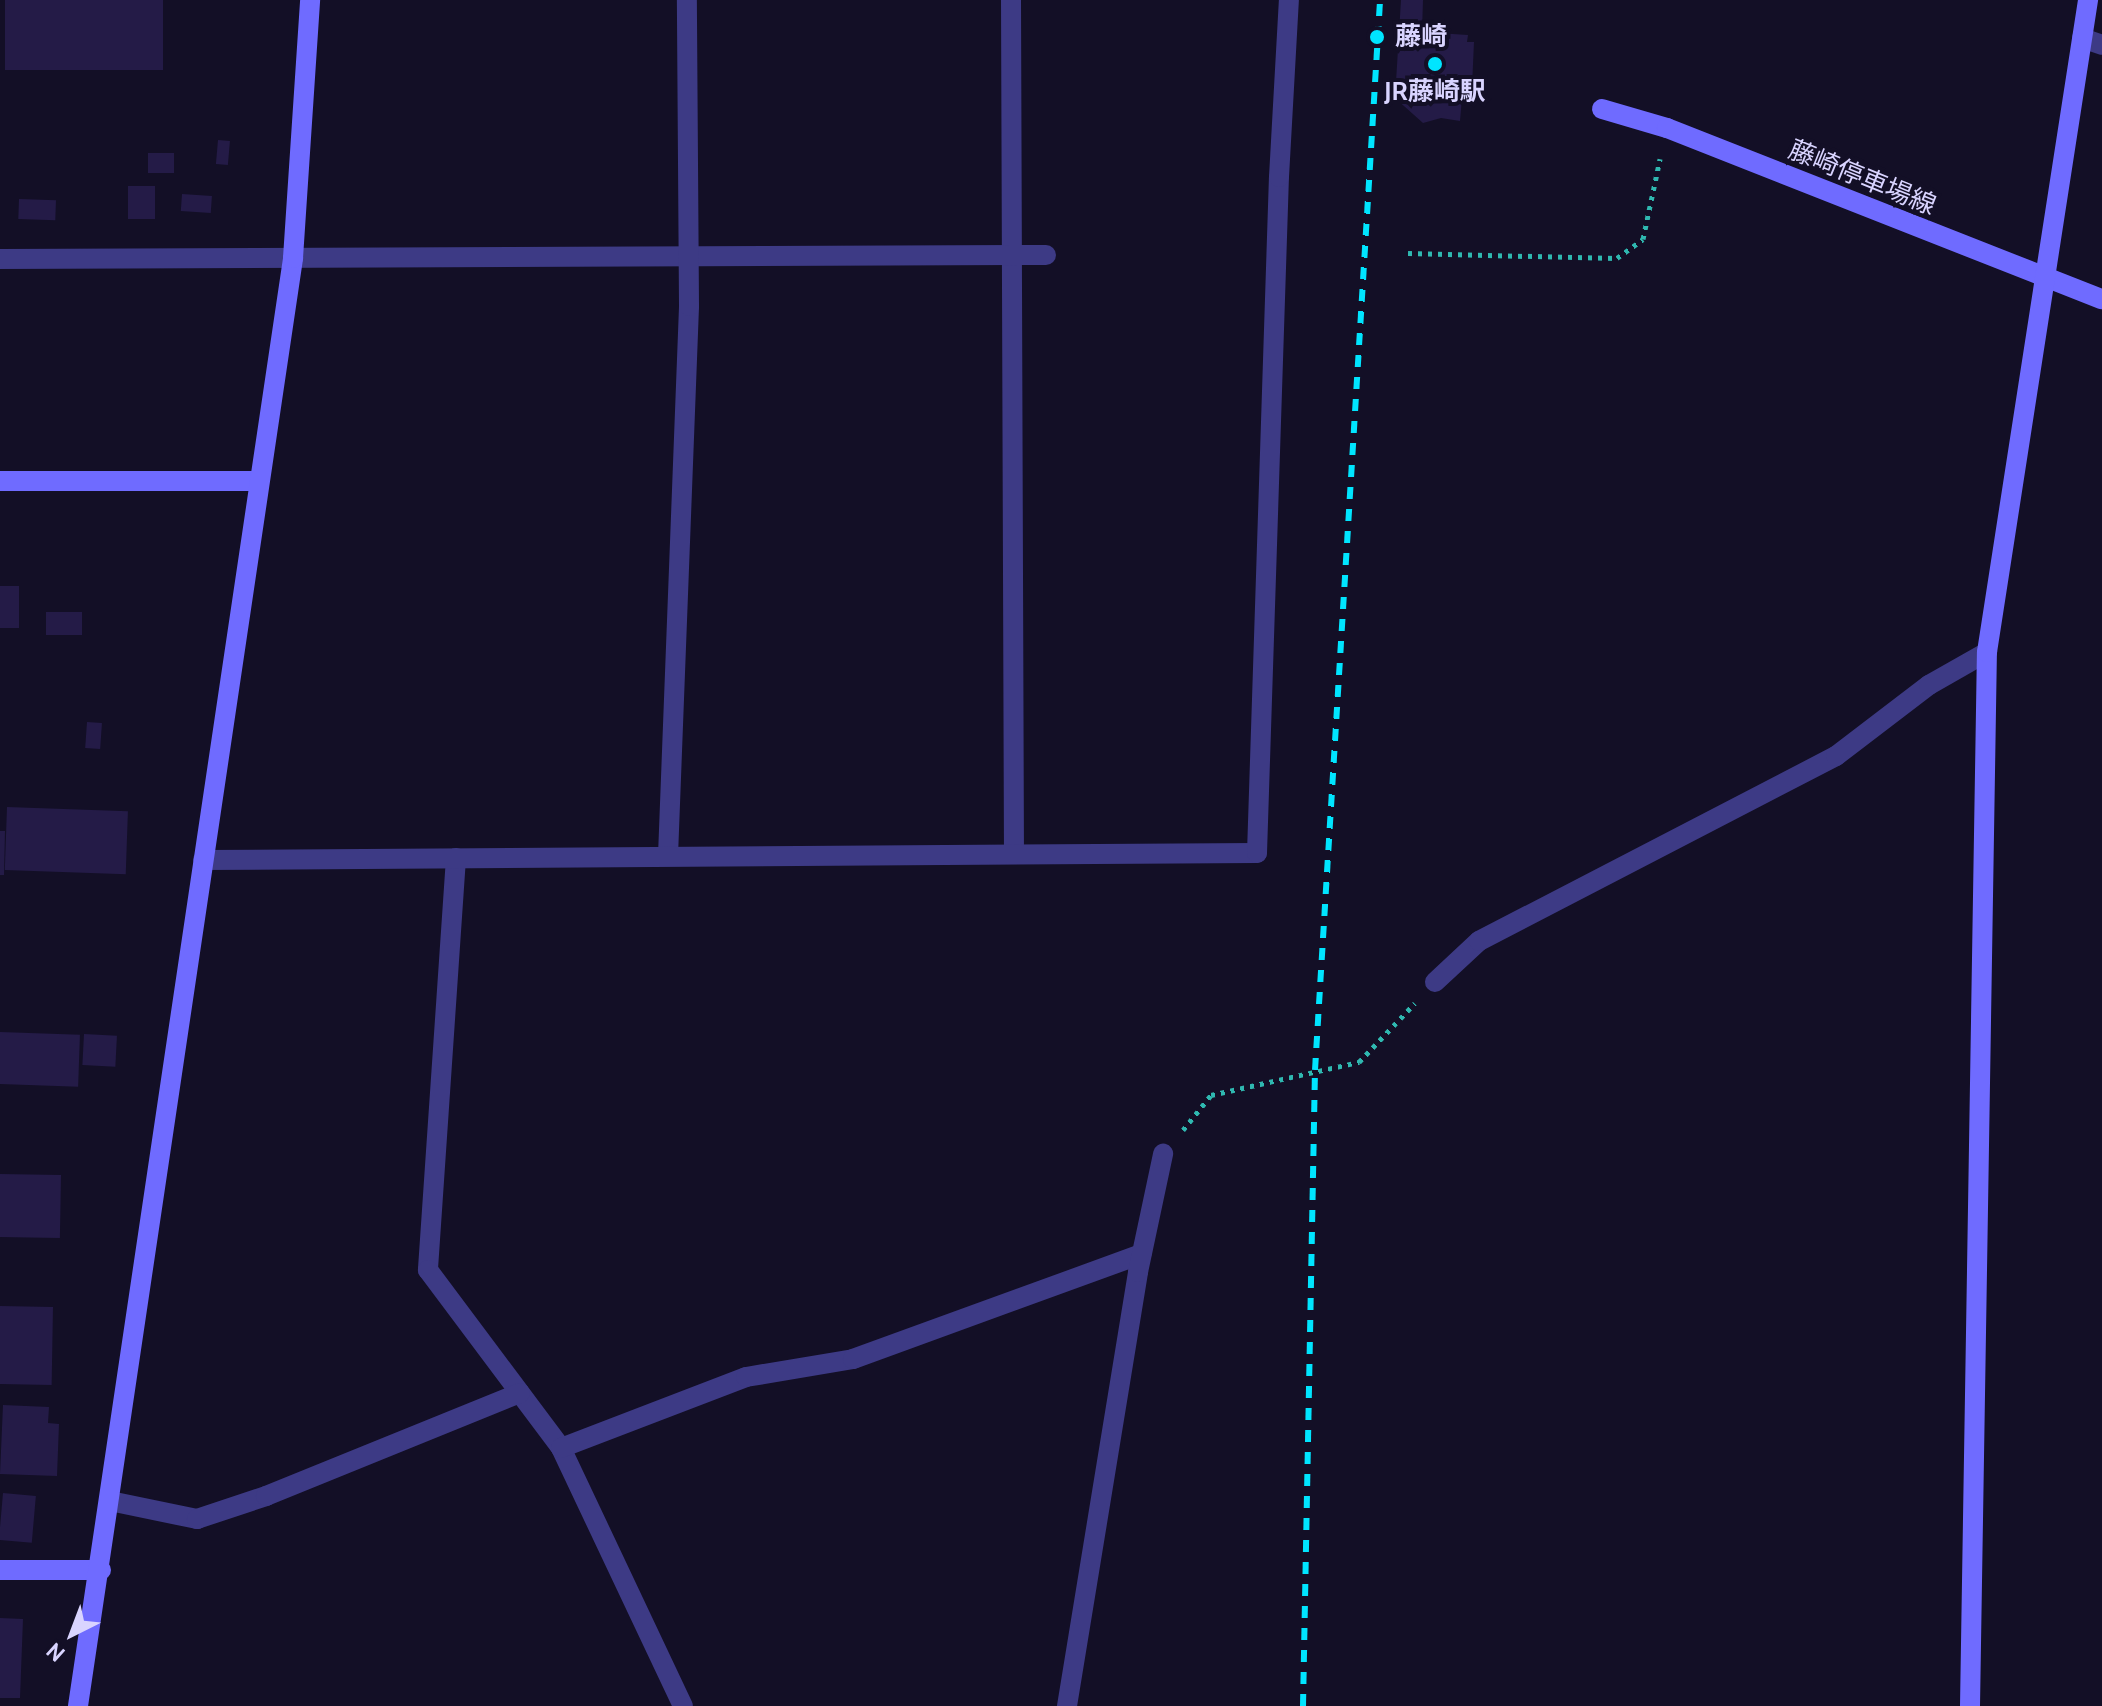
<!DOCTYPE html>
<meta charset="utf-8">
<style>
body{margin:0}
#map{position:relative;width:2102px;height:1706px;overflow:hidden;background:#130f26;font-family:Cabin,"Noto Sans JP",sans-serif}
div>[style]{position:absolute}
.building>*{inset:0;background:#241b47;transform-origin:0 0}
.path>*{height:5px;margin-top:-2.5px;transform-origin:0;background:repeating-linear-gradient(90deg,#2fb8b0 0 4px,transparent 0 10px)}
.street>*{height:20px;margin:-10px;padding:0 10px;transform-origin:10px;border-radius:10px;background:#3d3a85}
.secondary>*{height:20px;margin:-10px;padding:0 10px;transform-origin:10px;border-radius:10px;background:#6f6bff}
.rail>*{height:6px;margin-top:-3px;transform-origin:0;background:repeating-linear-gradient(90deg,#00e5ff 0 12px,transparent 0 22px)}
.dots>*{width:22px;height:22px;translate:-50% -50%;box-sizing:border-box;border:4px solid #130f26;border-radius:50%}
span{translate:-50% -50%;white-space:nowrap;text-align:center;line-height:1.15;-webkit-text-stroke:8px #130f26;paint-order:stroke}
.poi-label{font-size:26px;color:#d9d4ff;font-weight:700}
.left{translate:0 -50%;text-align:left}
.street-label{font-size:26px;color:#d9d4ff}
.north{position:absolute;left:32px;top:1594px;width:80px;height:80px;-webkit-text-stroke:6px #130f26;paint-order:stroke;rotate:222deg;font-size:22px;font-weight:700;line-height:32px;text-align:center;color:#d9d4ff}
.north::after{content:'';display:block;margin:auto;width:28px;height:36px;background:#d9d4ff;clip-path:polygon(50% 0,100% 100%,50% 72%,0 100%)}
</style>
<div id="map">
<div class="building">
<div style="left:5px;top:0;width:158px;height:70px"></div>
<div style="clip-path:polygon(1401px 0,1423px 0,1422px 32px,1468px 35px,1467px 42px,1474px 42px,1472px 87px,1463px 86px,1460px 121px,1441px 118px,1423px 123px,1395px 98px)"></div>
<div style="left:218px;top:140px;width:12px;height:24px;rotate:5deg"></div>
<div style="left:148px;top:153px;width:26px;height:20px"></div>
<div style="left:128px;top:186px;width:27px;height:33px"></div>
<div style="left:182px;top:194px;width:30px;height:17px;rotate:4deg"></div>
<div style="left:19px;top:199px;width:37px;height:20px;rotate:2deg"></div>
<div style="left:0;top:586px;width:19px;height:42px"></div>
<div style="left:46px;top:612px;width:36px;height:23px"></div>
<div style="left:87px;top:722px;width:15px;height:26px;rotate:4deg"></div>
<div style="left:7px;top:807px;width:121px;height:63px;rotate:2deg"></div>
<div style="clip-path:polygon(0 831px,5px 831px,4px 875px,0 875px)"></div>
<div style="left:0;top:1032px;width:80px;height:52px;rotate:2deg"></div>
<div style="left:84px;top:1034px;width:33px;height:31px;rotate:3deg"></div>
<div style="left:0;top:1174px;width:61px;height:63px;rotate:1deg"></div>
<div style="left:0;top:1306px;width:53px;height:78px;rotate:1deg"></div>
<div style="clip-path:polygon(3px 1405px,49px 1407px,48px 1423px,59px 1424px,57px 1476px,0 1474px)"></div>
<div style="left:3px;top:1493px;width:33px;height:47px;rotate:5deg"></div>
<div style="clip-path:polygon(0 1618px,23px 1619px,20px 1698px,0 1698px)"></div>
</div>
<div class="path">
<div style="left:1408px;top:253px;width:209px;rotate:1.4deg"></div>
<div style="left:1617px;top:258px;width:32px;rotate:-36deg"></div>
<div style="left:1643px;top:239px;width:82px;rotate:-78deg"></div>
<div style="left:1183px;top:1130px;width:45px;rotate:-51.3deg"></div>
<div style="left:1211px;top:1095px;width:152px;rotate:-12.6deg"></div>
<div style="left:1359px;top:1062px;width:81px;rotate:-46.5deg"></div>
</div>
<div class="street">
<div style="left:1011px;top:0;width:853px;rotate:89.8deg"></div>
<div style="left:2082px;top:38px;width:21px;rotate:19deg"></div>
<div style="left:0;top:259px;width:1046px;rotate:-0.22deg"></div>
<div style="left:668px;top:856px;width:550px;rotate:-87.81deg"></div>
<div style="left:689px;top:306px;width:306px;rotate:-90.4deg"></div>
<div style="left:456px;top:858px;width:413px;rotate:93.9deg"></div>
<div style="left:428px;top:1270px;width:222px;rotate:53.2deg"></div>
<div style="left:561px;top:1448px;width:285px;rotate:64.7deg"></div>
<div style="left:203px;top:860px;width:1054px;rotate:-0.38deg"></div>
<div style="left:1257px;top:853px;width:676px;rotate:-88.14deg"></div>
<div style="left:1279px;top:177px;width:177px;rotate:-86.8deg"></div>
<div style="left:1435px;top:982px;width:60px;rotate:-43deg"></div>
<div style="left:1479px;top:941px;width:402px;rotate:-27.4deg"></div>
<div style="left:1836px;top:756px;width:117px;rotate:-37.4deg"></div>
<div style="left:1929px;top:685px;width:67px;rotate:-29.6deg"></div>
<div style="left:561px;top:1448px;width:198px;rotate:-21deg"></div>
<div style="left:746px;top:1377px;width:109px;rotate:-9.5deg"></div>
<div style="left:853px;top:1359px;width:307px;rotate:-20deg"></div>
<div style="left:110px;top:1501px;width:89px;rotate:11.7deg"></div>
<div style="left:197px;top:1519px;width:73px;rotate:-18.4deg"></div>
<div style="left:266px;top:1496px;width:274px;rotate:-22.1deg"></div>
<div style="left:1067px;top:1706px;width:440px;rotate:-80.7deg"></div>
<div style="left:1138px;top:1272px;width:121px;rotate:-78deg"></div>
</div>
<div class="secondary">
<div style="left:1602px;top:109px;width:68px;rotate:16.3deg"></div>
<div style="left:1667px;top:128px;width:467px;rotate:21.5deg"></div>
<div style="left:0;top:481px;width:258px"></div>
<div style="left:0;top:1570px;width:101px"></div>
<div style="left:78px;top:1706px;width:1464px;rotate:-81.55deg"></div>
<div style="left:293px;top:258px;width:259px;rotate:-86.2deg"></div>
<div style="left:1970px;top:1706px;width:1054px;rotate:-89.08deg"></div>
<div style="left:1987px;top:652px;width:660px;rotate:-81.19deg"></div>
</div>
<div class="rail">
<div style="left:1303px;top:1706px;width:636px;rotate:-88.92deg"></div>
<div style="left:1315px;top:1070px;width:1072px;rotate:-86.52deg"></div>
</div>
<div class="dots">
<div style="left:1377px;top:37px;background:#00e5ff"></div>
<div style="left:1435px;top:64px;background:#00e5ff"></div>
</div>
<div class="poi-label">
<span class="left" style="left:1395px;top:37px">藤崎</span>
<span style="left:1435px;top:92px">JR藤崎駅</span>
</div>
<div class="street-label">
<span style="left:1862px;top:178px;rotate:22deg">藤崎停車場線</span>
</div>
<div class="north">N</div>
</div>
